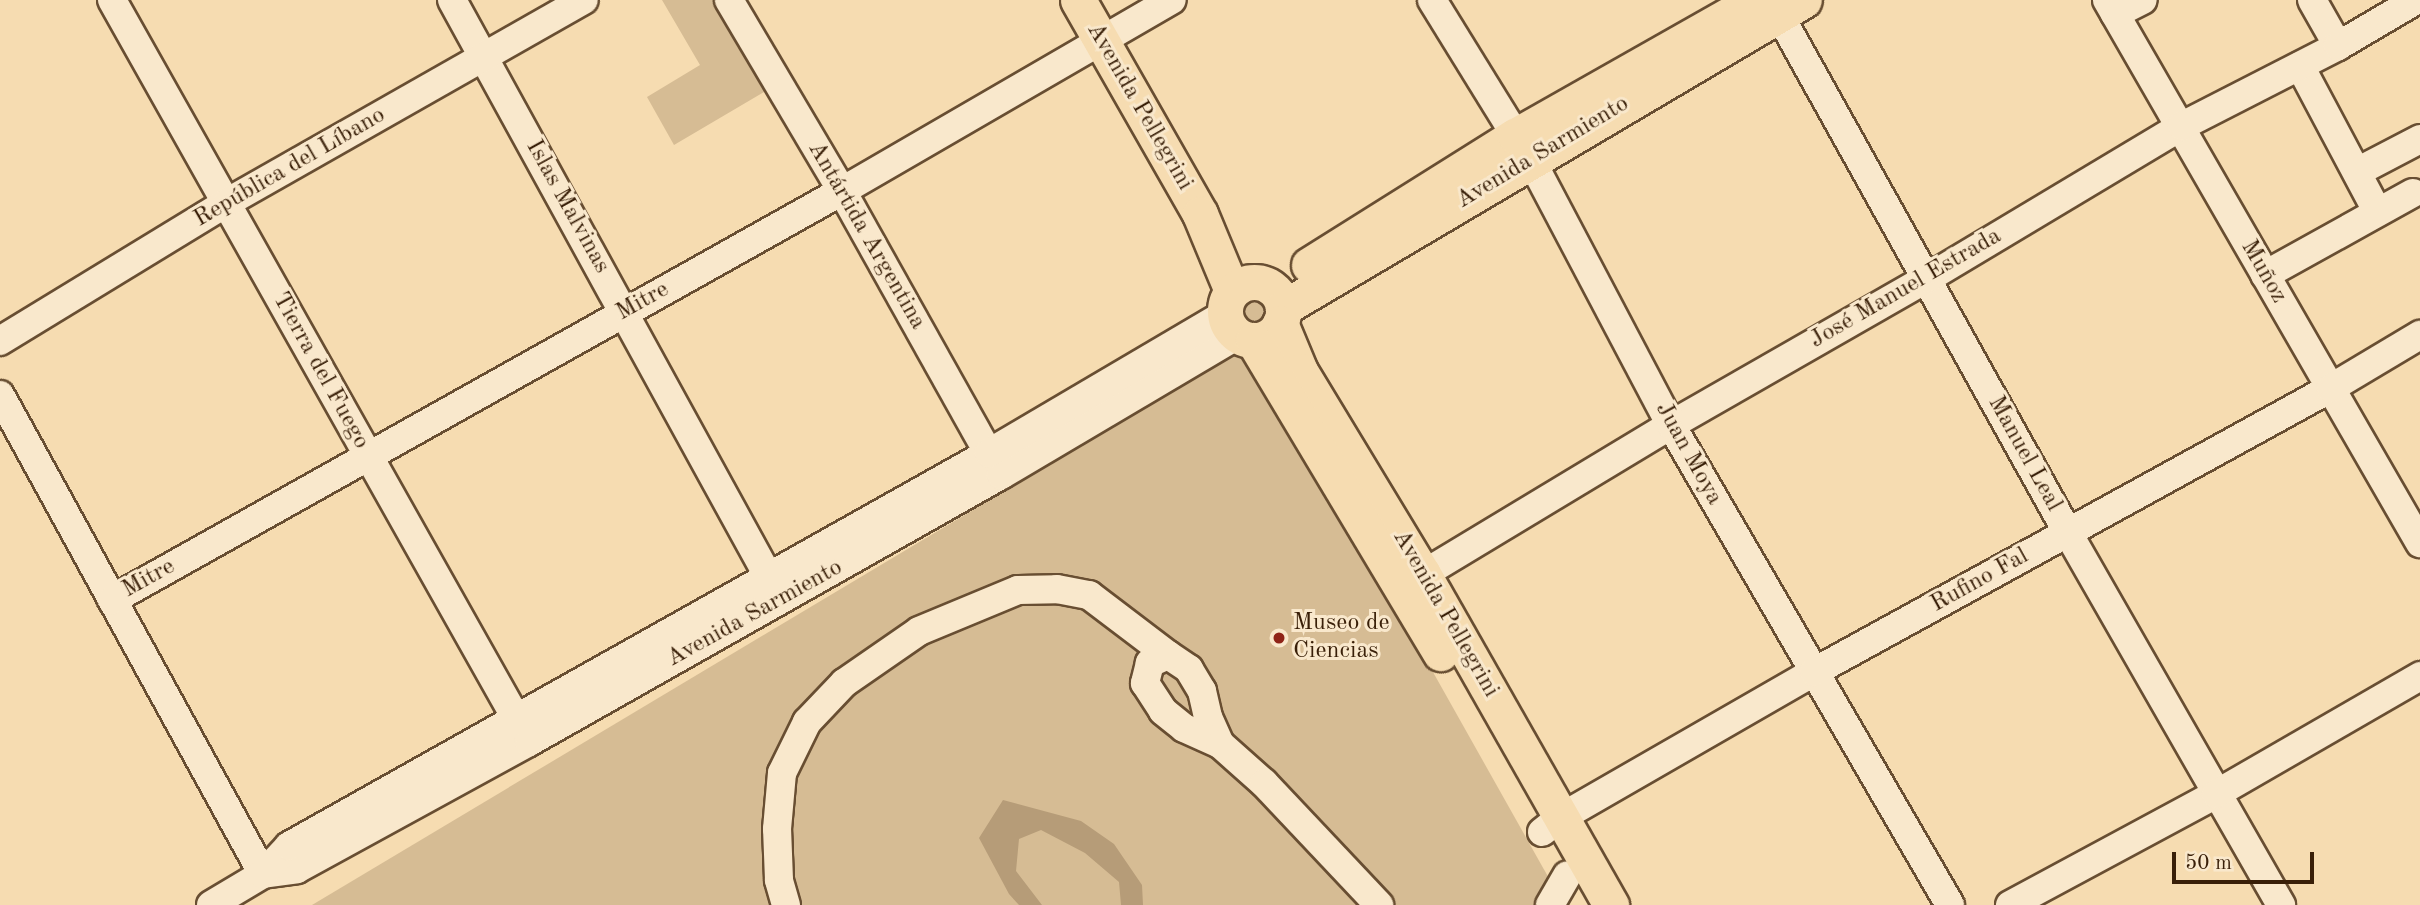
<!DOCTYPE html>
<meta charset="utf-8">
<style>
body{margin:0}
#map{position:relative;width:2420px;height:905px;overflow:hidden;background:#f6dcb1;font-family:"Old Standard TT",serif}
div>[style]{position:absolute}
.green>*{inset:0;background:#d6bc94}
.round{border-radius:50%}
.water>*{inset:0;background:#b69c78}
.roads{filter:drop-shadow(2px 0 #684e32) drop-shadow(-2px 0 #684e32) drop-shadow(0 2px #684e32) drop-shadow(0 -2px #684e32)}
.minor>*{height:28px;margin:-14px;padding:0 14px;transform-origin:14px;border-radius:14px;background:#f9e8cc}
.major>*{height:35px;margin:-17.5px;padding:0 17.5px;transform-origin:17.5px;border-radius:17.5px;background:#f6dcb1}
.major>.ring{margin:-17.5px;padding:0;box-sizing:content-box;background:none;border:35px solid #f6dcb1;border-radius:50%}
.dots>*{width:19px;height:19px;translate:-50% -50%;box-sizing:border-box;border:4px solid #f9e8cc;border-radius:50%}
span{translate:-50% -50%;white-space:nowrap;text-align:center;line-height:1.15;-webkit-text-stroke:6px #f9e8cc;paint-order:stroke}
.street-label{font-size:24px;color:#391f08}
.poi-label{font-size:24px;color:#391f08}
.left{translate:0 -50%;text-align:left}
.scale{position:absolute;left:2172px;top:852px;width:142px;height:32px;box-sizing:border-box;border:4px solid #391f08;border-top:0;padding-left:9px;font-size:21px;line-height:24px;white-space:nowrap;color:#391f08;-webkit-text-stroke:5px #f9e8cc;paint-order:stroke}
</style>
<div id="map">
<div class="green">
<div style="clip-path:polygon(662px 0,720px 0,771px 88px,674px 145px,647px 97px,700px 65px)"></div>
<div class="round" style="left:1236px;top:294px;width:34px;height:34px"></div>
<div style="clip-path:polygon(1249px 345px,1564px 905px,312px 905px)"></div>
</div>
<div class="water">
<div style="clip-path:polygon(1003px 800px,1081px 821px,1114px 844px,1142px 885px,1143px 905px,1121px 905px,1119px 882px,1085px 853px,1041px 830px,1019px 839px,1016px 871px,1042px 905px,1019px 905px,1009px 894px,979px 838px)"></div>
</div>
<div class="roads">
<div class="minor">
<div style="left:112px;top:0;width:844px;rotate:60.64deg"></div>
<div style="left:452px;top:0;width:678px;rotate:61.24deg"></div>
<div style="left:729px;top:0;width:222px;rotate:59.4deg"></div>
<div style="left:842px;top:191px;width:317px;rotate:60.8deg"></div>
<div style="left:1432px;top:0;width:188px;rotate:58.3deg"></div>
<div style="left:1531px;top:160px;width:300px;rotate:62.2deg"></div>
<div style="left:1671px;top:425px;width:555px;rotate:59.83deg"></div>
<div style="left:1771px;top:0;width:610px;rotate:60.87deg"></div>
<div style="left:2068px;top:533px;width:429px;rotate:60.2deg"></div>
<div style="left:2107px;top:0;width:627px;rotate:60.04deg"></div>
<div style="left:2312px;top:0;width:53px;rotate:60.5deg"></div>
<div style="left:2115px;top:14px;width:31px;rotate:-27deg"></div>
<div style="left:2300px;top:66px;width:164px;rotate:62deg"></div>
<div style="left:2357px;top:172px;width:71px;rotate:-27.6deg"></div>
<div style="left:2265px;top:275px;width:169px;rotate:-29deg"></div>
<div style="left:0;top:341px;width:267px;rotate:-31.4deg"></div>
<div style="left:228px;top:202px;width:409px;rotate:-29.6deg"></div>
<div style="left:0;top:395px;width:546px;rotate:61.23deg"></div>
<div style="left:1407px;top:584px;width:308px;rotate:-31.1deg"></div>
<div style="left:1671px;top:425px;width:296px;rotate:-29.8deg"></div>
<div style="left:1928px;top:278px;width:296px;rotate:-30.9deg"></div>
<div style="left:2182px;top:126px;width:175px;rotate:-27.1deg"></div>
<div style="left:2338px;top:46px;width:91px;rotate:-30.5deg"></div>
<div style="left:112px;top:600px;width:837px;rotate:-29.26deg"></div>
<div style="left:842px;top:191px;width:381px;rotate:-30.1deg"></div>
<div style="left:1220px;top:744px;width:30px;rotate:-114deg"></div>
<div style="left:1208px;top:717px;width:27px;rotate:-103deg"></div>
<div style="left:1202px;top:691px;width:26px;rotate:-121deg"></div>
<div style="left:1189px;top:669px;width:25px;rotate:-146deg"></div>
<div style="left:1168px;top:655px;width:20px;rotate:156deg"></div>
<div style="left:1150px;top:663px;width:21px;rotate:104deg"></div>
<div style="left:1145px;top:683px;width:33px;rotate:57deg"></div>
<div style="left:1163px;top:711px;width:27px;rotate:39deg"></div>
<div style="left:1184px;top:728px;width:39px;rotate:24deg"></div>
<div style="left:1220px;top:744px;width:59px;rotate:41.6deg"></div>
<div style="left:1264px;top:783px;width:168px;rotate:46.7deg"></div>
<div style="left:1542px;top:832px;width:23px;rotate:-38deg"></div>
<div style="left:1560px;top:818px;width:293px;rotate:-29.9deg"></div>
<div style="left:1814px;top:672px;width:590px;rotate:-28.78deg"></div>
<div style="left:2331px;top:388px;width:104px;rotate:-30.8deg"></div>
<div style="left:263px;top:874px;width:34px;rotate:-8deg"></div>
<div style="left:297px;top:869px;width:264px;rotate:-28.7deg"></div>
<div style="left:529px;top:742px;width:542px;rotate:-29.5deg"></div>
<div style="left:1001px;top:475px;width:275px;rotate:-30.6deg"></div>
<div style="left:211px;top:905px;width:61px;rotate:-30.8deg"></div>
<div style="left:263px;top:874px;width:38px;rotate:-47deg"></div>
<div style="left:289px;top:846px;width:803px;rotate:-29.31deg"></div>
<div style="left:989px;top:453px;width:274px;rotate:-30.5deg"></div>
<div style="left:786px;top:905px;width:26px;rotate:-106deg"></div>
<div style="left:779px;top:880px;width:51px;rotate:-92.2deg"></div>
<div style="left:777px;top:829px;width:56px;rotate:-84.9deg"></div>
<div style="left:782px;top:773px;width:57px;rotate:-63.9deg"></div>
<div style="left:807px;top:722px;width:54px;rotate:-46.5deg"></div>
<div style="left:844px;top:683px;width:91px;rotate:-34.7deg"></div>
<div style="left:919px;top:631px;width:107px;rotate:-22.5deg"></div>
<div style="left:1018px;top:590px;width:39px;rotate:-1deg"></div>
<div style="left:1057px;top:589px;width:33px;rotate:11deg"></div>
<div style="left:1089px;top:595px;width:99px;rotate:37.2deg"></div>
<div style="left:1550px;top:905px;width:34px;rotate:-60deg"></div>
<div style="left:2010px;top:905px;width:234px;rotate:-28.3deg"></div>
<div style="left:2216px;top:794px;width:236px;rotate:-30deg"></div>
</div>
<div class="major">
<div style="left:1078px;top:0;width:246px;rotate:60.3deg"></div>
<div style="left:1200px;top:214px;width:83px;rotate:67.4deg"></div>
<div style="left:1309px;top:265px;width:243px;rotate:-32.1deg"></div>
<div style="left:1515px;top:136px;width:276px;rotate:-29.5deg"></div>
<div class="ring" style="left:1225px;top:282px;width:23px;height:23px"></div>
<div style="left:1283px;top:308px;width:605px;rotate:-30.59deg"></div>
<div style="left:1280px;top:323px;width:52px;rotate:67.4deg"></div>
<div style="left:1300px;top:371px;width:237px;rotate:58.8deg"></div>
<div style="left:1423px;top:574px;width:381px;rotate:60.4deg"></div>
<div style="left:1253px;top:340px;width:365px;rotate:59.1deg"></div>
</div>
</div>
<div class="dots">
<div style="left:1279px;top:638px;background:#8f2418"></div>
</div>
<div class="street-label">
<span style="left:1139px;top:107px;rotate:60deg">Avenida Pellegrini</span>
<span style="left:1543px;top:153px;rotate:-31deg">Avenida Sarmiento</span>
<span style="left:290px;top:168px;rotate:-30deg">República del Líbano</span>
<span style="left:567px;top:207px;rotate:61deg">Islas Malvinas</span>
<span style="left:866px;top:236px;rotate:60deg">Antártida Argentina</span>
<span style="left:2263px;top:272px;rotate:60deg">Muñoz</span>
<span style="left:1906px;top:289px;rotate:-30deg">José Manuel Estrada</span>
<span style="left:643px;top:302px;rotate:-29deg">Mitre</span>
<span style="left:320px;top:371px;rotate:61deg">Tierra del Fuego</span>
<span style="left:1688px;top:454px;rotate:61deg">Juan Moya</span>
<span style="left:2024px;top:454px;rotate:61deg">Manuel Leal</span>
<span style="left:149px;top:579px;rotate:-29deg">Mitre</span>
<span style="left:1980px;top:581px;rotate:-29deg">Rufino Fal</span>
<span style="left:755px;top:614px;rotate:-29deg">Avenida Sarmiento</span>
<span style="left:1445px;top:614px;rotate:60deg">Avenida Pellegrini</span>
</div>
<div class="poi-label">
<span class="left" style="left:1293px;top:638px">Museo de<br>Ciencias</span>
</div>
<div class="scale">50 m</div>
</div>
